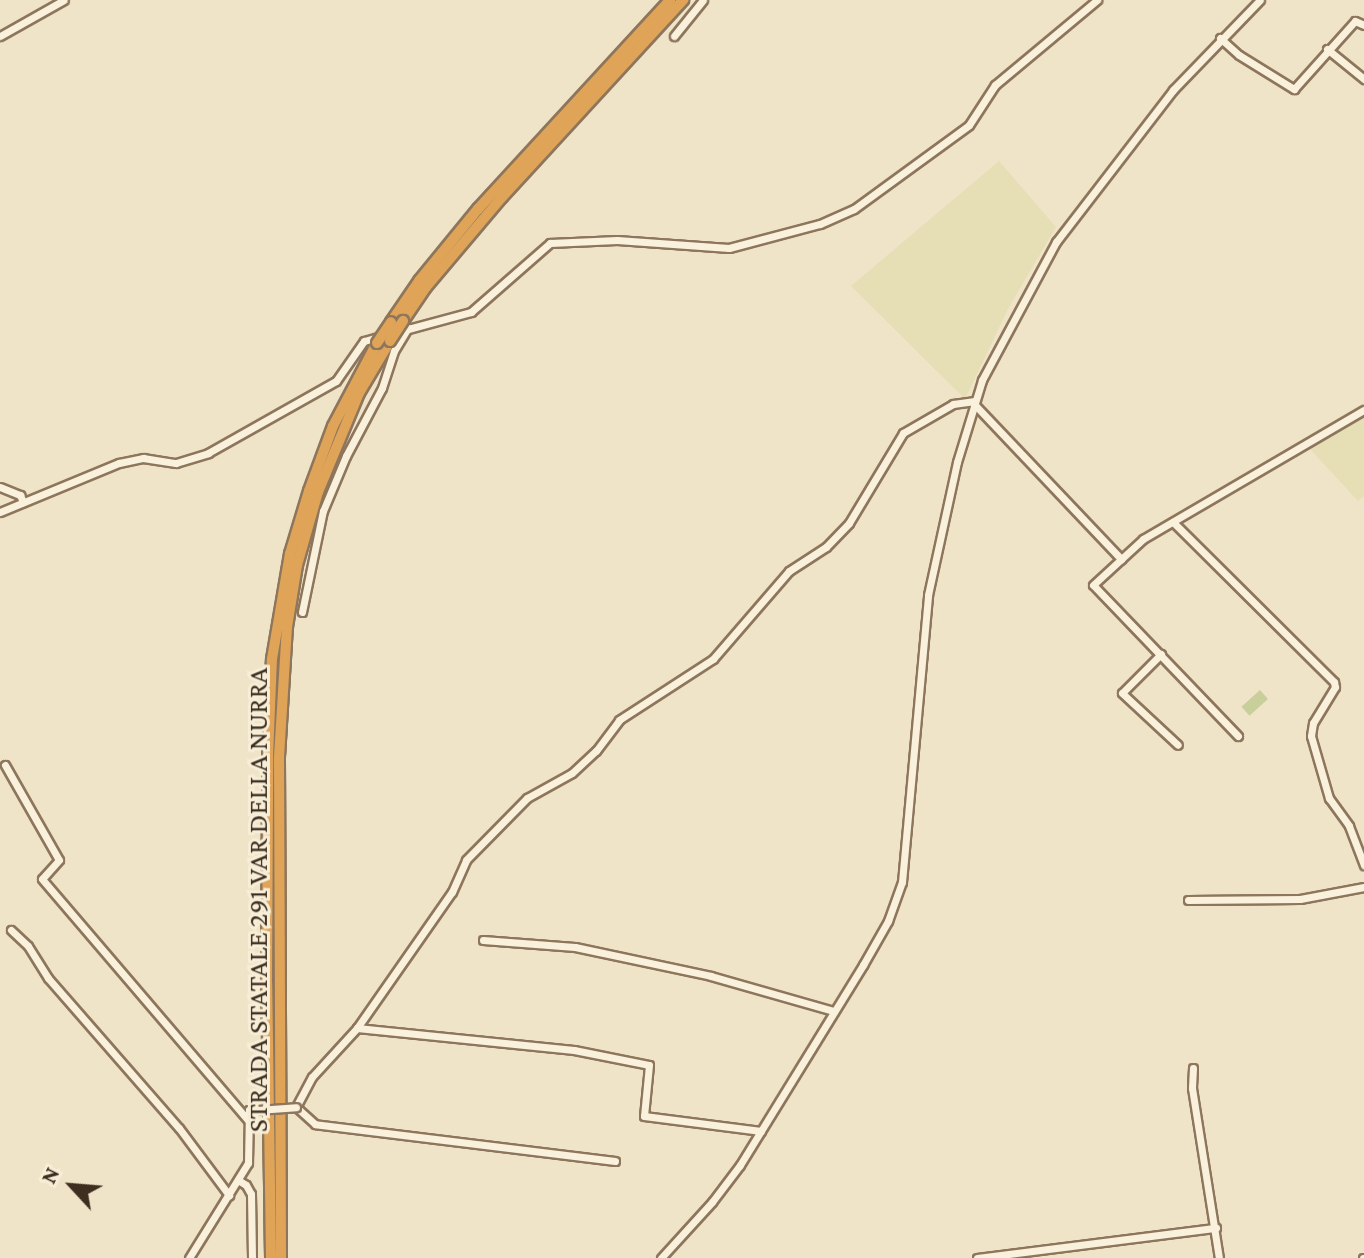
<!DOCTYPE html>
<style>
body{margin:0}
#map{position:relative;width:1364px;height:1258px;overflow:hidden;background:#f0e4c8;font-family:"Crimson Pro",serif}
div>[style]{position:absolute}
.farmland>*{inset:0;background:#e6deb5}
.green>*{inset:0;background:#c9cf9b;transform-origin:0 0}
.roads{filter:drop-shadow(2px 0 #8d765c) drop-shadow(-2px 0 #8d765c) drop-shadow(0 2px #8d765c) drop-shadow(0 -2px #8d765c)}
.minor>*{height:7px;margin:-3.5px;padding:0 3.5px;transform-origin:3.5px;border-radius:3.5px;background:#faf1dc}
.highway>*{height:10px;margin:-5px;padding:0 5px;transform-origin:5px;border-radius:5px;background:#e0a458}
.bridges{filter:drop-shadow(2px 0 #8d765c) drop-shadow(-2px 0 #8d765c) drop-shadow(0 2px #8d765c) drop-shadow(0 -2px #8d765c)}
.minor-bridge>*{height:7px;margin:-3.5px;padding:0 3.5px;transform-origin:3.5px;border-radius:3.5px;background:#faf1dc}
.highway-bridge>*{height:10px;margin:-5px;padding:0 5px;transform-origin:5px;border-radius:5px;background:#e0a458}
span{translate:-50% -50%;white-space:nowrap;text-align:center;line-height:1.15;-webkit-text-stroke:6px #f7eed8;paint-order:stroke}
.street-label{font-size:28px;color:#3d2e20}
.north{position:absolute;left:32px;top:1146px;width:80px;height:80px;-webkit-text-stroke:6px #f7eed8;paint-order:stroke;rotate:296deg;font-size:22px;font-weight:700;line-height:32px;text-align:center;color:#3d2e20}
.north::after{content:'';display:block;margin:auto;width:28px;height:36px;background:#3d2e20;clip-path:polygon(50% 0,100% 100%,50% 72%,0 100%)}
</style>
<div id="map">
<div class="farmland">
<div style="clip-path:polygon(999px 161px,1056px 227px,1009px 307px,965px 399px,851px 286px)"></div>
<div style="clip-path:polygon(1364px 416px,1364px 496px,1358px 501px,1310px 449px)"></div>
</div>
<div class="green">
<div style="left:1260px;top:690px;width:12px;height:25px;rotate:48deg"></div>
</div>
<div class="roads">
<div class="minor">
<div style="left:0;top:36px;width:73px;rotate:-29.4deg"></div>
<div style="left:674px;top:36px;width:46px;rotate:-51.1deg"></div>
<div style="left:1220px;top:38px;width:25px;rotate:42deg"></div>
<div style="left:1239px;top:55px;width:65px;rotate:31.7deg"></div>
<div style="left:1294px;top:89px;width:91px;rotate:-48.1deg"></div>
<div style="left:1355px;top:21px;width:10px;rotate:24deg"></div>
<div style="left:1327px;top:49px;width:48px;rotate:39deg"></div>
<div style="left:397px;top:332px;width:77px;rotate:-15.1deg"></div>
<div style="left:471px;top:312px;width:105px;rotate:-41.1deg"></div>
<div style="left:550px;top:243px;width:67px;rotate:-2.6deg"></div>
<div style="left:617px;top:240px;width:112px;rotate:4.1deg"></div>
<div style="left:729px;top:248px;width:94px;rotate:-14.8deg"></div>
<div style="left:820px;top:224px;width:37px;rotate:-24deg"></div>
<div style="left:854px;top:209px;width:142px;rotate:-36.1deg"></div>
<div style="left:969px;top:125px;width:48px;rotate:-57deg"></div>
<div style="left:995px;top:85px;width:133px;rotate:-39.8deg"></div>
<div style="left:974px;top:404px;width:214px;rotate:46.5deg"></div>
<div style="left:0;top:487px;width:22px;rotate:22deg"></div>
<div style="left:20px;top:495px;width:8px;rotate:67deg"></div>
<div style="left:0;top:512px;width:129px;rotate:-22.4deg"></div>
<div style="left:119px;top:463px;width:25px;rotate:-12deg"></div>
<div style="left:143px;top:458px;width:33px;rotate:9deg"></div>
<div style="left:176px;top:463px;width:34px;rotate:-17deg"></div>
<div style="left:208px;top:453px;width:147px;rotate:-29.4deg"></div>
<div style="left:336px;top:381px;width:49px;rotate:-55deg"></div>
<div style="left:364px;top:341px;width:18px;rotate:-16deg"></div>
<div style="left:1173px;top:522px;width:227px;rotate:44.8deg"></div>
<div style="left:1334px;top:682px;width:5px;rotate:79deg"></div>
<div style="left:1335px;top:687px;width:42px;rotate:121.4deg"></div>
<div style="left:1313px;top:723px;width:13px;rotate:99deg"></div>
<div style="left:1311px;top:736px;width:65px;rotate:73.8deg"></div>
<div style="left:1329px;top:798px;width:34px;rotate:54deg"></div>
<div style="left:1349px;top:826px;width:42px;rotate:69deg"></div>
<div style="left:302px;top:612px;width:103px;rotate:-78.3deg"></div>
<div style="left:323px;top:511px;width:60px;rotate:-67.3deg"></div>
<div style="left:346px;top:456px;width:77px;rotate:-62.1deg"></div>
<div style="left:382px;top:388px;width:39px;rotate:-72deg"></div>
<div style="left:394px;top:351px;width:27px;rotate:-59deg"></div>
<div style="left:1161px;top:654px;width:55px;rotate:135deg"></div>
<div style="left:1122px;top:693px;width:76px;rotate:42.9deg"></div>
<div style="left:1238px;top:736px;width:209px;rotate:-133.8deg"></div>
<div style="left:1093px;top:585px;width:68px;rotate:-42.6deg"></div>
<div style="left:1143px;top:539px;width:256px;rotate:-30.3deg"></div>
<div style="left:5px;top:765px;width:109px;rotate:60.4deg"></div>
<div style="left:59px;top:860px;width:25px;rotate:132deg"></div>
<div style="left:42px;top:879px;width:318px;rotate:49.5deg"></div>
<div style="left:1188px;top:900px;width:112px;rotate:-0.5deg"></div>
<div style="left:1300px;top:899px;width:65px;rotate:-10.6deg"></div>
<div style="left:11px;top:930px;width:23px;rotate:43deg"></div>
<div style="left:28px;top:946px;width:38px;rotate:58deg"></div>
<div style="left:48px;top:978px;width:199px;rotate:48.9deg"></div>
<div style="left:179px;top:1128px;width:84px;rotate:53.3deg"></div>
<div style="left:483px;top:940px;width:92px;rotate:4.4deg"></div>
<div style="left:575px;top:947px;width:139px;rotate:12deg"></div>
<div style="left:711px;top:976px;width:128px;rotate:15.9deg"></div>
<div style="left:357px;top:1028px;width:218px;rotate:5.8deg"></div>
<div style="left:574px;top:1050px;width:76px;rotate:11.3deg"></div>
<div style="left:649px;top:1065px;width:51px;rotate:95.6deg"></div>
<div style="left:644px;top:1116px;width:118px;rotate:7.3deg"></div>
<div style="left:1193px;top:1068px;width:20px;rotate:93deg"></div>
<div style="left:1192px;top:1088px;width:172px;rotate:81deg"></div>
<div style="left:615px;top:1161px;width:302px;rotate:-173deg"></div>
<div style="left:315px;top:1124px;width:25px;rotate:-138deg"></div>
<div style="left:296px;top:1107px;width:34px;rotate:-62deg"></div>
<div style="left:312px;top:1077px;width:67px;rotate:-47.4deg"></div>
<div style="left:357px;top:1028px;width:166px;rotate:-55.1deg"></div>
<div style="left:452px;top:892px;width:35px;rotate:-66deg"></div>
<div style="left:466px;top:860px;width:87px;rotate:-45.5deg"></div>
<div style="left:527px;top:798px;width:51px;rotate:-29.1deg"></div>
<div style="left:572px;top:773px;width:33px;rotate:-43deg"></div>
<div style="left:596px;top:751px;width:39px;rotate:-53deg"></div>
<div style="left:619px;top:720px;width:112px;rotate:-33deg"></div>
<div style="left:713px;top:659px;width:116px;rotate:-49.2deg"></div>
<div style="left:789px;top:571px;width:44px;rotate:-33deg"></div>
<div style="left:826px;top:547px;width:33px;rotate:-46deg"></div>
<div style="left:849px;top:523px;width:105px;rotate:-59deg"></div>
<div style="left:903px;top:433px;width:58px;rotate:-30.1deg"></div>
<div style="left:953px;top:404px;width:22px;rotate:-8deg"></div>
<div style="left:238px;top:1180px;width:9px;rotate:32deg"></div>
<div style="left:246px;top:1185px;width:10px;rotate:61deg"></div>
<div style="left:251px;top:1194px;width:64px;rotate:89.1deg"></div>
<div style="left:189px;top:1258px;width:112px;rotate:-58.2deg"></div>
<div style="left:248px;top:1163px;width:53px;rotate:-88.9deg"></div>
<div style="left:249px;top:1110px;width:8px"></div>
<div style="left:661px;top:1258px;width:76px;rotate:-47.7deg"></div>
<div style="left:712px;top:1202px;width:46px;rotate:-52.9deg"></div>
<div style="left:740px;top:1165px;width:235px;rotate:-58.4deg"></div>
<div style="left:863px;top:965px;width:51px;rotate:-60.4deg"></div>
<div style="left:888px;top:921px;width:41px;rotate:-70.3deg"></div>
<div style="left:902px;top:882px;width:288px;rotate:-84.8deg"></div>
<div style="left:928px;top:595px;width:136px;rotate:-77.7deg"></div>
<div style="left:957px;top:462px;width:86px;rotate:-73deg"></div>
<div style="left:982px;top:380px;width:157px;rotate:-61.8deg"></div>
<div style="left:1056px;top:242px;width:192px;rotate:-52.4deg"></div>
<div style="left:1173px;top:90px;width:125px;rotate:-46deg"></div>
<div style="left:977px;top:1258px;width:241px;rotate:-7.2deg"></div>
<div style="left:1363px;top:1258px;width:1px"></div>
</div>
<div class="highway">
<div style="left:403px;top:321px;width:41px;rotate:-55.9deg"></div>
<div style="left:426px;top:287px;width:118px;rotate:-49.8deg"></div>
<div style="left:502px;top:197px;width:268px;rotate:-47.4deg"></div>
<div style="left:391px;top:322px;width:50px;rotate:-55.7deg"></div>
<div style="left:419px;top:281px;width:93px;rotate:-50.7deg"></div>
<div style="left:478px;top:209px;width:284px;rotate:-47.4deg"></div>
<div style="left:271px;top:1258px;width:275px;rotate:-90.8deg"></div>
<div style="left:267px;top:983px;width:226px;rotate:-89.7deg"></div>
<div style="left:268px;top:757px;width:98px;rotate:-87.7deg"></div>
<div style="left:272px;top:659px;width:107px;rotate:-80.3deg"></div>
<div style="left:290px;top:554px;width:66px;rotate:-73.2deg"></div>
<div style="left:309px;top:491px;width:69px;rotate:-69.7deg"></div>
<div style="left:333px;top:426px;width:94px;rotate:-62.1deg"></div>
<div style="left:281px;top:1258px;width:501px;rotate:-90.23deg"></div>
<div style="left:279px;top:757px;width:130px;rotate:-86.5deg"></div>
<div style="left:287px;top:627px;width:63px;rotate:-80.8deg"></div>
<div style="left:297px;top:565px;width:76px;rotate:-74deg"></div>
<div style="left:318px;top:492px;width:107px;rotate:-67.5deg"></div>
<div style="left:359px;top:393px;width:61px;rotate:-59.2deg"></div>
</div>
</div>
<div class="bridges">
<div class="minor-bridge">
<div style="left:257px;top:1110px;width:39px;rotate:-4deg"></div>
</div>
<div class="highway-bridge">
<div style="left:390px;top:341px;width:24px;rotate:-57deg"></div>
<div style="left:377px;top:343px;width:25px;rotate:-56deg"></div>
</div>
</div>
<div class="street-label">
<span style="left:258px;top:900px;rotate:-90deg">STRADA STATALE 291 VAR DELLA NURRA</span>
</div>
<div class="north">N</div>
</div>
